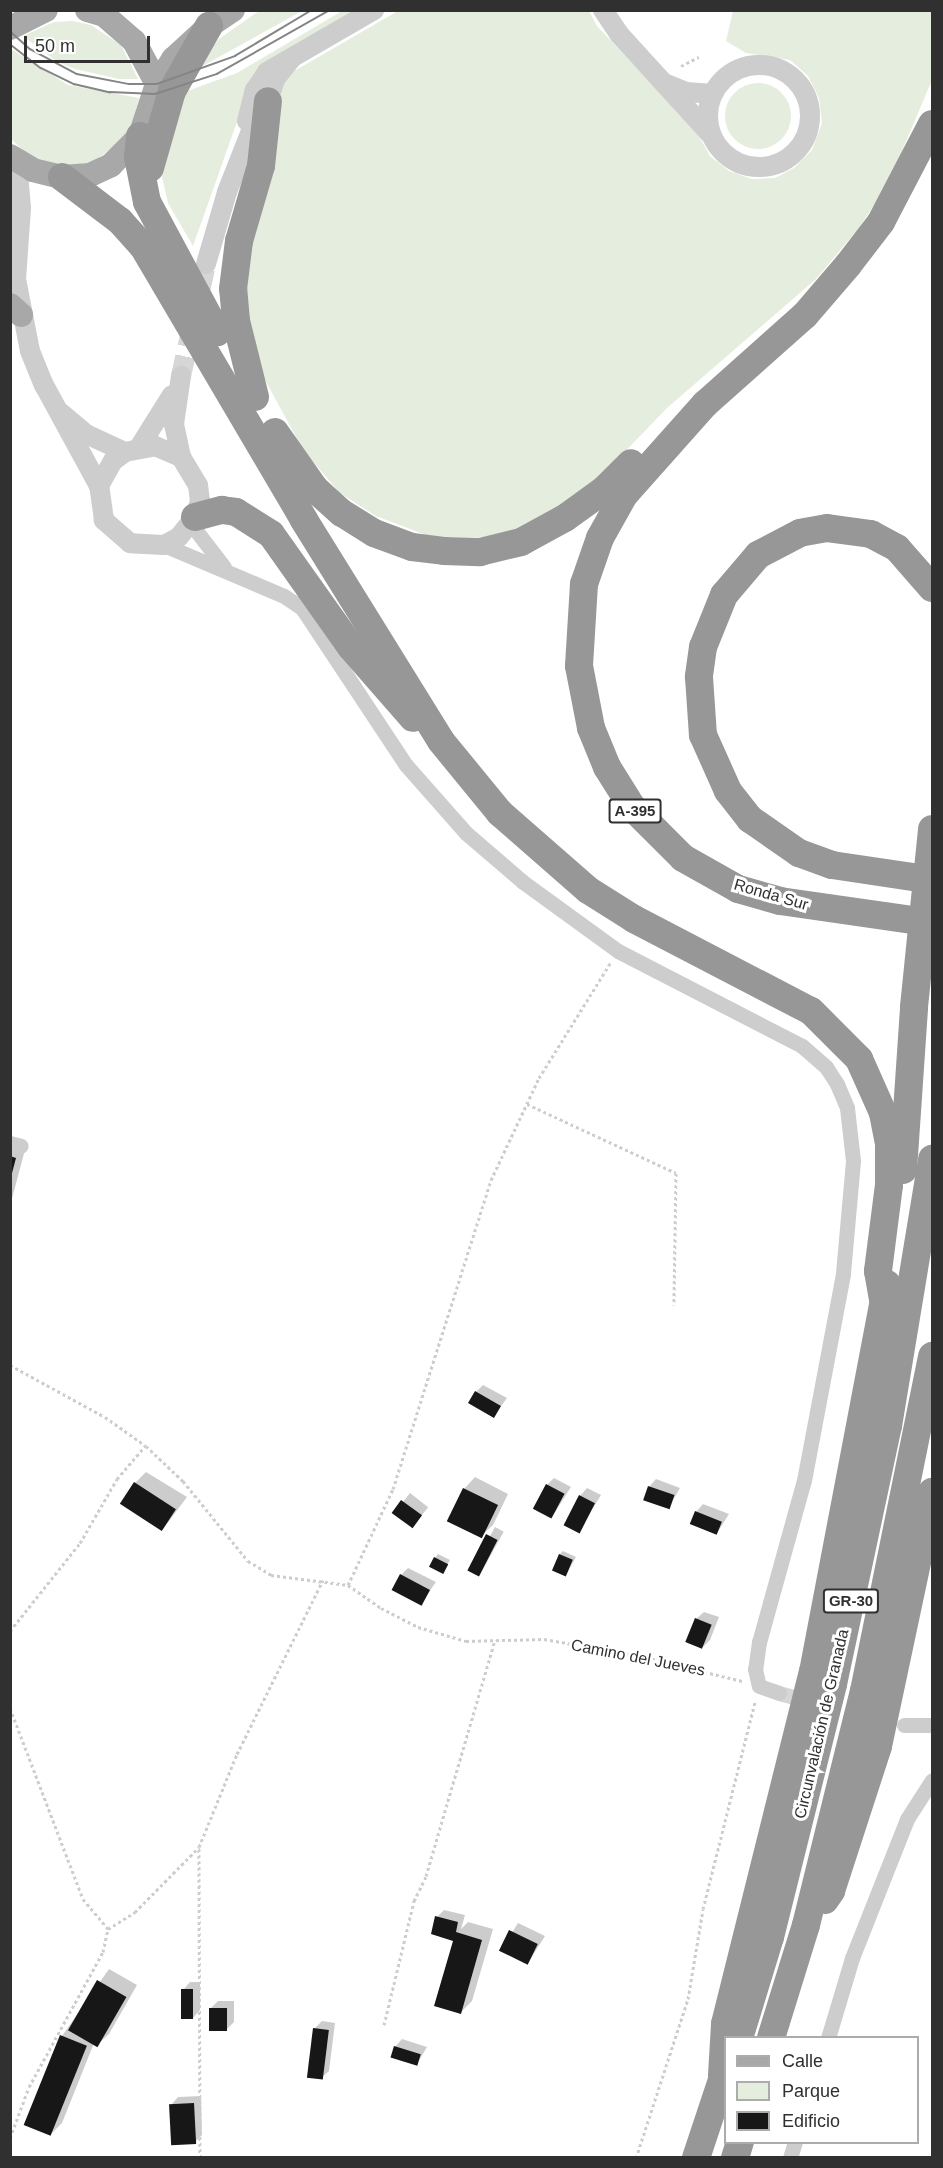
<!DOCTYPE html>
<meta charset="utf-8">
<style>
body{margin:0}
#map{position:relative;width:943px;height:2168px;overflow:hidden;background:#fff;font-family:Helvetica,sans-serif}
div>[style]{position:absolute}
.green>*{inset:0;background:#e5edde}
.round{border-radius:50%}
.shadow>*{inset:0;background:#0003;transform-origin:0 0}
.building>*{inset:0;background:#171717;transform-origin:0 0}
.minor-tunnel>*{height:15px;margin-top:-7.5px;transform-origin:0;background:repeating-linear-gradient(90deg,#d6d6d6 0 15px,transparent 0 23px)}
.tertiary-tunnel>*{height:20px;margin-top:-10px;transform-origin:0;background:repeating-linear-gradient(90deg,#d6d6d6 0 20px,transparent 0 30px)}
.path>*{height:3px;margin-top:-1.5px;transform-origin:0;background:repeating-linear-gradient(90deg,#cdcdcd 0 3px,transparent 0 6px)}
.minor>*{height:15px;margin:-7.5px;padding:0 7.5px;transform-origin:7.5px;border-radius:7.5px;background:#cdcdcd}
.tertiary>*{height:20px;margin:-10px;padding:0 10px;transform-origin:10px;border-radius:10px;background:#cdcdcd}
.tertiary>.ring{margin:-10px;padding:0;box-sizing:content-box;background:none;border:20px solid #cdcdcd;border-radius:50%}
.primary>*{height:24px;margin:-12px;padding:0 12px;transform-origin:12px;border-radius:12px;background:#a8a8a8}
.motorway>*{height:28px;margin:-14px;padding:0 14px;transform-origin:14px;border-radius:14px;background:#979797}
.tram>*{height:1.5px;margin:-0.75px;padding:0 0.75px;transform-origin:0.75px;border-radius:0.75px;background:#858585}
span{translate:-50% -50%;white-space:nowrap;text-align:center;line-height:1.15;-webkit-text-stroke:6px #fff;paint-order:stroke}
.shield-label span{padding:2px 4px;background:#fff;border:2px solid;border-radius:4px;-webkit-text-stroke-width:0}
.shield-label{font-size:15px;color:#303030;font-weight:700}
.street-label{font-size:16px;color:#303030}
.frame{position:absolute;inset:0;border:12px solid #303030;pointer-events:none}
.legend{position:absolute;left:724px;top:2036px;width:195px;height:108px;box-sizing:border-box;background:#fff;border:2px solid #acacac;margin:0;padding:8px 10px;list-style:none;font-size:18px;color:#303030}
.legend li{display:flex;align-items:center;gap:12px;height:30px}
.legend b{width:30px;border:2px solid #acacac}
.scale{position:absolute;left:24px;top:36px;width:126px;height:27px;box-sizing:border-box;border:3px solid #303030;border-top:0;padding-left:8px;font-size:18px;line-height:21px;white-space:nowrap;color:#303030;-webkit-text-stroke:4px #fff;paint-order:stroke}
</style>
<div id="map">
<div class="green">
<div style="clip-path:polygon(259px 11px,302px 11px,199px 68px,201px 60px,219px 39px)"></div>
<div style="clip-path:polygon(342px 11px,355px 11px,238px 119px,193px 246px,168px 203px,160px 168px,179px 94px,237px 73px)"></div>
<div style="clip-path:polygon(398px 11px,589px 11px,597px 26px,696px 131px,710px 156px,729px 171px,752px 179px,775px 178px,794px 168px,812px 150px,822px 123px,819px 98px,808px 76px,790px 60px,746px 53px,726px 41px,733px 11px,932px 11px,932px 80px,888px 184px,858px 229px,816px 279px,667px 408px,585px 493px,513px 533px,468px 539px,426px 535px,376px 516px,340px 493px,303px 450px,263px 376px,245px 322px,243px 282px,282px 85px,289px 74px)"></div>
<div style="clip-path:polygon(73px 21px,91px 25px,121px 45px,138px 79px,119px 79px,75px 69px,56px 61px,23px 36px,54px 22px)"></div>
<div style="clip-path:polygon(11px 49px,68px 85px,139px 98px,131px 127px,123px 139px,96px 160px,79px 165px,59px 165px,28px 155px,11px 139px)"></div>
<div class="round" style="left:725px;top:83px;width:66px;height:66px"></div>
</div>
<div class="shadow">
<div style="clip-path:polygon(10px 1142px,26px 1146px,10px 1206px)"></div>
<div style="clip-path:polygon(483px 1385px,507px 1398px,494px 1416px,476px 1392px)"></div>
<div style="clip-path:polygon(146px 1472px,187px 1497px,163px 1529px,135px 1483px)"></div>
<div style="clip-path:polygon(475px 1477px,508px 1494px,493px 1525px,481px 1536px,464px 1489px)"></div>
<div style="clip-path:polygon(554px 1478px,571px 1487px,552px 1517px,547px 1485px)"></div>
<div style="clip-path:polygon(656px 1479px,680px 1488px,669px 1507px,649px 1487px)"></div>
<div style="clip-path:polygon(587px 1488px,601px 1495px,579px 1531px,580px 1496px)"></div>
<div style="left:410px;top:1493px;width:23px;height:26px;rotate:38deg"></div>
<div style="clip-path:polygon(703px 1504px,729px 1514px,717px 1533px,696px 1512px)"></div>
<div style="left:495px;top:1527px;width:10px;height:50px;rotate:29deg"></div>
<div style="clip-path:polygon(563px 1551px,576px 1557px,566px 1575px,560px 1554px)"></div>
<div style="clip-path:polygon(438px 1554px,450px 1560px,443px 1572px,435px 1558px)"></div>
<div style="clip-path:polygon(408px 1568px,436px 1582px,421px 1603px,401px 1575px)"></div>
<div style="clip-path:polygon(704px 1612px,719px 1617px,710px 1640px,703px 1647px,696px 1619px)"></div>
<div style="clip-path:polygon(444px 1910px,465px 1915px,461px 1929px,468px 1922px,493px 1929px,472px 2001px,461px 2012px,455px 1940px,437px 1917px)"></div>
<div style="clip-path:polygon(518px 1923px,545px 1936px,528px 1963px,501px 1950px)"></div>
<div style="clip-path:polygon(109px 1969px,137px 1985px,109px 2034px,97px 2045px,94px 2043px,62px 2123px,51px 2134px,62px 2036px)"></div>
<div style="clip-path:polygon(190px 1982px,200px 1982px,200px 2010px,193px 2018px,183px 1990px)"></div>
<div style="clip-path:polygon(218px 2001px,234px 2001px,234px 2022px,227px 2029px,210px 2009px)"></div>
<div style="clip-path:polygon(322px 2021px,335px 2023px,329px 2071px,321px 2078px,315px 2028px)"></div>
<div style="clip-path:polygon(402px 2039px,427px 2047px,417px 2064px,395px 2047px)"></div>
<div style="clip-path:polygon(201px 2096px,202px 2135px,195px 2142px,171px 2105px,178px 2097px)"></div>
</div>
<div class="building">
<div style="clip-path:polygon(10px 1156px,16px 1158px,11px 1177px,10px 1177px)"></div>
<div style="left:475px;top:1391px;width:30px;height:14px;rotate:30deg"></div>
<div style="left:134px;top:1482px;width:50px;height:26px;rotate:33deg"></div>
<div style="left:546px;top:1484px;width:21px;height:28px;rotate:28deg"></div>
<div style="left:648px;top:1486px;width:28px;height:15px;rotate:19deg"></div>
<div style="left:463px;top:1488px;width:39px;height:37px;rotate:26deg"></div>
<div style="left:579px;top:1495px;width:18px;height:34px;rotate:27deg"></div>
<div style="left:401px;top:1500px;width:26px;height:16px;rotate:36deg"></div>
<div style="left:695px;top:1511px;width:29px;height:14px;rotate:22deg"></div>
<div style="left:486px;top:1534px;width:13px;height:41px;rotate:27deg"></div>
<div style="left:559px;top:1554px;width:15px;height:18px;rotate:23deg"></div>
<div style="left:434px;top:1557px;width:16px;height:11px;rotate:27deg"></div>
<div style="left:400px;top:1574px;width:34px;height:18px;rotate:28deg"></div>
<div style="left:695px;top:1618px;width:18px;height:26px;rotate:22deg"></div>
<div style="clip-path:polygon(435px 1916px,458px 1922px,456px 1932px,482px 1940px,461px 2014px,434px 2006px,453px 1941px,431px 1934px)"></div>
<div style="left:509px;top:1930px;width:32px;height:23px;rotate:26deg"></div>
<div style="left:97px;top:1980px;width:34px;height:58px;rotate:30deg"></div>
<div style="left:181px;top:1989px;width:12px;height:30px"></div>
<div style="left:209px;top:2008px;width:18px;height:23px"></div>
<div style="left:313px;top:2028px;width:16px;height:50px;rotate:7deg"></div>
<div style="left:60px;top:2035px;width:29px;height:97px;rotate:22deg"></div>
<div style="left:394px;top:2046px;width:28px;height:12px;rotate:17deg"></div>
<div style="left:194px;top:2103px;width:41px;height:25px;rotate:87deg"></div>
</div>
<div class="minor-tunnel">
<div style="left:779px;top:1693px;width:88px;rotate:14.5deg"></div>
</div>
<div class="tertiary-tunnel">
<div style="left:181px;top:376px;width:115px;rotate:-77.4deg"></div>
</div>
<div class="path">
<div style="left:681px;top:66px;width:20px;rotate:-27deg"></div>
<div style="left:527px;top:1104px;width:164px;rotate:24.8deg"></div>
<div style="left:676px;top:1173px;width:132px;rotate:90.9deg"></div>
<div style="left:10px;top:1365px;width:108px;rotate:28.7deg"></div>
<div style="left:105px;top:1417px;width:50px;rotate:35.3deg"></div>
<div style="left:146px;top:1446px;width:51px;rotate:43.4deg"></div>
<div style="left:183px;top:1481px;width:103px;rotate:50.9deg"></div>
<div style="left:248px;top:1561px;width:27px;rotate:31deg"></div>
<div style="left:271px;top:1575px;width:78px;rotate:7.4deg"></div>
<div style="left:348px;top:1585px;width:40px;rotate:34.9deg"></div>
<div style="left:381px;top:1608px;width:42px;rotate:27.2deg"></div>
<div style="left:418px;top:1627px;width:50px;rotate:16.3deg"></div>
<div style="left:466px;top:1641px;width:78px;rotate:-1.5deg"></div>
<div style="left:544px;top:1639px;width:97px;rotate:10deg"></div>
<div style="left:640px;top:1656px;width:105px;rotate:13.8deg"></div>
<div style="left:348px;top:1585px;width:106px;rotate:-64.9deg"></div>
<div style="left:393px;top:1489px;width:324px;rotate:-72.4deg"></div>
<div style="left:491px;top:1180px;width:113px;rotate:-64.8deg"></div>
<div style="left:539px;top:1078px;width:137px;rotate:-58.2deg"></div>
<div style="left:10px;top:1631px;width:112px;rotate:-51.5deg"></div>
<div style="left:80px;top:1543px;width:74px;rotate:-60deg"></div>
<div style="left:117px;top:1479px;width:43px;rotate:-49.7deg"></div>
<div style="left:10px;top:1708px;width:204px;rotate:69.1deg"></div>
<div style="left:83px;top:1899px;width:39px;rotate:50deg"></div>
<div style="left:108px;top:1929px;width:32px;rotate:-32deg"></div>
<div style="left:135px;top:1912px;width:91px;rotate:-45.4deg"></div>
<div style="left:384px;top:2025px;width:128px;rotate:-76.4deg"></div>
<div style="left:414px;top:1901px;width:28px;rotate:-64deg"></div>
<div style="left:426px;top:1876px;width:246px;rotate:-73.7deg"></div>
<div style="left:10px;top:2138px;width:54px;rotate:-69.6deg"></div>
<div style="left:29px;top:2087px;width:154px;rotate:-61.3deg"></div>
<div style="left:103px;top:1952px;width:24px;rotate:-78deg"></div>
<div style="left:200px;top:2158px;width:311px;rotate:-90.2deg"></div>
<div style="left:199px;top:1847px;width:100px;rotate:-67.8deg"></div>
<div style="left:237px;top:1754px;width:194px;rotate:-63.7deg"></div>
<div style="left:636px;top:2158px;width:167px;rotate:-71.9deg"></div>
<div style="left:688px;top:1999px;width:91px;rotate:-80.5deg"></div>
<div style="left:703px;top:1909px;width:213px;rotate:-75.9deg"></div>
</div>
<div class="minor">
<div style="left:191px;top:524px;width:54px;rotate:52.5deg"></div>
<div style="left:164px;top:545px;width:130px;rotate:23deg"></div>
<div style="left:284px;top:596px;width:22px;rotate:34deg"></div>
<div style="left:302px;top:608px;width:188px;rotate:56.5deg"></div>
<div style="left:406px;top:765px;width:91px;rotate:48.6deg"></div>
<div style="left:466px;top:833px;width:75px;rotate:40.7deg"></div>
<div style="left:523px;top:882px;width:117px;rotate:36deg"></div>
<div style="left:618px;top:951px;width:207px;rotate:27.3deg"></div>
<div style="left:802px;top:1046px;width:32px;rotate:41deg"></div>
<div style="left:826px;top:1067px;width:20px;rotate:57deg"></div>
<div style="left:837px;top:1084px;width:26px;rotate:67deg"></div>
<div style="left:847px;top:1108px;width:53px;rotate:83.5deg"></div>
<div style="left:853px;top:1161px;width:113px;rotate:95.1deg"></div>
<div style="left:843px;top:1274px;width:210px;rotate:100.7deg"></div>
<div style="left:804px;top:1480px;width:168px;rotate:105.5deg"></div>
<div style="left:759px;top:1642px;width:27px;rotate:98deg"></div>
<div style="left:755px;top:1669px;width:17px;rotate:77deg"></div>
<div style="left:759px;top:1686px;width:21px;rotate:19deg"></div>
<div style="left:10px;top:1143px;width:11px;rotate:15deg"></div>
<div style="left:904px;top:1725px;width:28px"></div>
<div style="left:828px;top:2038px;width:84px;rotate:-73.3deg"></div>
<div style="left:852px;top:1958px;width:149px;rotate:-68.4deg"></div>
<div style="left:907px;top:1819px;width:46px;rotate:-57.3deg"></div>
<div style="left:790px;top:2158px;width:17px;rotate:-73deg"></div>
</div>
<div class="tertiary">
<div style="left:603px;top:10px;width:29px;rotate:56deg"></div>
<div style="left:619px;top:34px;width:138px;rotate:47.6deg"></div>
<div class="ring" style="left:708px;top:65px;width:82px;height:82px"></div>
<div style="left:664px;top:83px;width:24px;rotate:22deg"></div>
<div style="left:686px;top:92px;width:27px;rotate:4deg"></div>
<div style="left:247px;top:121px;width:32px;rotate:-76deg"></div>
<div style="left:255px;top:90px;width:22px;rotate:-56deg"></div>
<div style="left:267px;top:72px;width:124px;rotate:-30.1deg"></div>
<div style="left:17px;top:162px;width:46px;rotate:85deg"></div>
<div style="left:21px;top:208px;width:71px;rotate:94deg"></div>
<div style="left:16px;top:279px;width:73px;rotate:79deg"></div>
<div style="left:30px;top:351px;width:37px;rotate:68deg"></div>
<div style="left:44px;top:385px;width:115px;rotate:61.4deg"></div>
<div style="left:206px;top:264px;width:75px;rotate:-73.7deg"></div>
<div style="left:227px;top:192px;width:76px;rotate:-68.5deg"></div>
<div style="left:255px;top:121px;width:24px;rotate:-57deg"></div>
<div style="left:268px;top:101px;width:23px;rotate:-72deg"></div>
<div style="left:275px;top:79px;width:27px;rotate:-51deg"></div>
<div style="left:181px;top:376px;width:49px;rotate:98.3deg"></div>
<div style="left:174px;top:424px;width:34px;rotate:78deg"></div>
<div style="left:61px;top:413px;width:33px;rotate:40deg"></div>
<div style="left:86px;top:434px;width:43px;rotate:24.8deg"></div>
<div style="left:125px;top:452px;width:31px;rotate:-11deg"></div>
<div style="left:155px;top:446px;width:28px;rotate:23deg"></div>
<div style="left:181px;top:457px;width:33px;rotate:59deg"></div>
<div style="left:198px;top:485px;width:16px;rotate:83deg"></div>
<div style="left:200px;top:501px;width:17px;rotate:107deg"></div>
<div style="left:195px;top:517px;width:26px;rotate:129deg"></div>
<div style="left:179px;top:537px;width:17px;rotate:152deg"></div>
<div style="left:164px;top:545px;width:34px;rotate:-177deg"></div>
<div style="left:130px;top:543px;width:35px;rotate:-139deg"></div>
<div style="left:104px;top:520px;width:34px;rotate:-98deg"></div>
<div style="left:99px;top:486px;width:29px;rotate:-61deg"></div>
<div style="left:113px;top:461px;width:15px;rotate:-37deg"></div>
<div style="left:140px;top:446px;width:60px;rotate:-57.9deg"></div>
</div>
<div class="primary">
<div style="left:87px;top:10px;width:18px;rotate:16deg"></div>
<div style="left:104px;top:15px;width:40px;rotate:41deg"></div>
<div style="left:134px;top:41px;width:49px;rotate:61.9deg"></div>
<div style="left:10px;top:28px;width:40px;rotate:-26.6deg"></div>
<div style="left:10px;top:156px;width:27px;rotate:31deg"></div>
<div style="left:33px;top:170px;width:30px;rotate:14deg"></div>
<div style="left:62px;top:177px;width:28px;rotate:-4deg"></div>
<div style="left:90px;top:175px;width:23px;rotate:-25deg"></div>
<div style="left:111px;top:165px;width:41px;rotate:-45deg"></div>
<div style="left:140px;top:136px;width:55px;rotate:-71.9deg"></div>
<div style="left:157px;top:84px;width:30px;rotate:-57deg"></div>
<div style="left:173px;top:59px;width:49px;rotate:-42.5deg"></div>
<div style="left:209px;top:26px;width:29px;rotate:-34deg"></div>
<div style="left:10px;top:305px;width:15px;rotate:42deg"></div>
</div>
<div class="motorway">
<div style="left:932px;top:124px;width:110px;rotate:117.5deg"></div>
<div style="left:881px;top:222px;width:54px;rotate:127.5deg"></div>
<div style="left:848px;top:265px;width:66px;rotate:130.7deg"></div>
<div style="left:805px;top:315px;width:134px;rotate:138.3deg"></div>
<div style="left:705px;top:404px;width:122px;rotate:131.7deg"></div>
<div style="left:624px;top:495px;width:49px;rotate:119.2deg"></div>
<div style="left:600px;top:538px;width:49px;rotate:109.2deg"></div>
<div style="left:584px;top:584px;width:82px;rotate:93.5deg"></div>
<div style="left:579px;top:666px;width:63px;rotate:79deg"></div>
<div style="left:591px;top:728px;width:42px;rotate:67.7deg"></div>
<div style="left:607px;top:767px;width:47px;rotate:58deg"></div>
<div style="left:632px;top:807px;width:72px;rotate:45deg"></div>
<div style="left:683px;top:858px;width:63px;rotate:29.4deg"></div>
<div style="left:738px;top:889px;width:44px;rotate:15.9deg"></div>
<div style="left:780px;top:901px;width:154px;rotate:8.2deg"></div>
<div style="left:140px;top:136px;width:21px;rotate:95deg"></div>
<div style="left:138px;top:157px;width:46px;rotate:78.7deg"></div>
<div style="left:147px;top:202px;width:148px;rotate:61.7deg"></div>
<div style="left:150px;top:168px;width:80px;rotate:-74.1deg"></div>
<div style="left:172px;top:91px;width:75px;rotate:-60.4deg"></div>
<div style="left:62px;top:177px;width:73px;rotate:37.2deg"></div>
<div style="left:120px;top:221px;width:36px;rotate:48deg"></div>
<div style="left:144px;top:248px;width:316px;rotate:59.5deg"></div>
<div style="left:304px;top:520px;width:260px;rotate:58.2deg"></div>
<div style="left:441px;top:741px;width:93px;rotate:50.7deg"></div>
<div style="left:500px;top:813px;width:117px;rotate:41.2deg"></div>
<div style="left:588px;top:890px;width:54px;rotate:32.2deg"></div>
<div style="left:634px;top:919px;width:199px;rotate:27.5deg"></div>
<div style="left:811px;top:1011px;width:68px;rotate:45deg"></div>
<div style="left:859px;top:1059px;width:59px;rotate:66deg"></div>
<div style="left:883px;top:1113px;width:33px;rotate:79deg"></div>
<div style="left:889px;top:1145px;width:40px;rotate:90deg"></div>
<div style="left:889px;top:1185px;width:87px;rotate:97.3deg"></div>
<div style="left:878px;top:1271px;width:34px;rotate:80deg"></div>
<div style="left:255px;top:397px;width:78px;rotate:-104deg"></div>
<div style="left:236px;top:321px;width:32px;rotate:-95deg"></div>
<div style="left:233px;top:289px;width:48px;rotate:-82.9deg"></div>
<div style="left:239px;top:241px;width:78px;rotate:-73.7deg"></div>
<div style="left:261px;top:166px;width:65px;rotate:-83.9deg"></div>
<div style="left:275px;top:432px;width:70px;rotate:54.9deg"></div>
<div style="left:315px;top:489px;width:36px;rotate:42deg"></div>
<div style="left:342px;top:513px;width:38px;rotate:32deg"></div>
<div style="left:374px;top:533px;width:40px;rotate:20.2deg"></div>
<div style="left:412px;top:547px;width:32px;rotate:7deg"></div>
<div style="left:444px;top:551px;width:36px;rotate:2deg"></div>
<div style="left:480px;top:552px;width:42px;rotate:-13.7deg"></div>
<div style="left:521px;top:542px;width:50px;rotate:-28.6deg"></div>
<div style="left:565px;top:518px;width:48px;rotate:-35.7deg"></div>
<div style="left:604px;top:490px;width:38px;rotate:-45deg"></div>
<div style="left:195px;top:517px;width:28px;rotate:-15deg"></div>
<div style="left:222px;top:510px;width:14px;rotate:8deg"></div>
<div style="left:236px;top:512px;width:41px;rotate:32.2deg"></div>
<div style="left:271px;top:534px;width:138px;rotate:54.7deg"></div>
<div style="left:351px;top:647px;width:94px;rotate:48.9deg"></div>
<div style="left:932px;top:588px;width:53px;rotate:-131.2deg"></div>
<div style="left:897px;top:548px;width:30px;rotate:-152deg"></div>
<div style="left:871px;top:534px;width:44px;rotate:-172.2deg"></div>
<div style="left:827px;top:528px;width:27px;rotate:170deg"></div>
<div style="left:800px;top:533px;width:47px;rotate:152.4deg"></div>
<div style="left:758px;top:555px;width:52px;rotate:130.4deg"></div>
<div style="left:724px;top:595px;width:56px;rotate:112deg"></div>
<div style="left:703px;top:647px;width:30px;rotate:98deg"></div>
<div style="left:699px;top:677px;width:58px;rotate:86.1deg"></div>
<div style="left:703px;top:735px;width:61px;rotate:65.9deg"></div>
<div style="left:728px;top:791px;width:36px;rotate:52deg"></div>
<div style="left:750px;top:819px;width:60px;rotate:34.8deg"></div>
<div style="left:799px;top:853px;width:35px;rotate:20deg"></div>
<div style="left:832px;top:865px;width:101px;rotate:8.5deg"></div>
<div style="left:903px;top:1170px;width:163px;rotate:-86.1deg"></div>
<div style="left:914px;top:1007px;width:179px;rotate:-84.2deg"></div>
<div style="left:825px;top:1900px;width:11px;rotate:-56deg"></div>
<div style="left:831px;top:1891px;width:152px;rotate:-72deg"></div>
<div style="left:878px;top:1746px;width:260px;rotate:-78deg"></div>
<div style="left:740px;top:2035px;width:102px;rotate:-73deg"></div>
<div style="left:770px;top:1937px;width:261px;rotate:-76deg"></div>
<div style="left:833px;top:1684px;width:264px;rotate:-78deg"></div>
<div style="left:888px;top:1426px;width:271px;rotate:-80.6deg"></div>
<div style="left:771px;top:2038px;width:118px;rotate:-72.8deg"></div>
<div style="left:806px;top:1925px;width:241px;rotate:-76.1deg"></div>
<div style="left:864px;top:1691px;width:342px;rotate:-78.5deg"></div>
<div style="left:722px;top:2075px;width:51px;rotate:-86.6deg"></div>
<div style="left:725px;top:2024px;width:363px;rotate:-76deg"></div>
<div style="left:813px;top:1672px;width:395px;rotate:-79.2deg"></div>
<div style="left:696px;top:2158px;width:95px;rotate:-71.6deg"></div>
<div style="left:735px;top:2158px;width:17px;rotate:-73deg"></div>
</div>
<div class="tram">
<div style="left:10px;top:31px;width:27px;rotate:42deg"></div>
<div style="left:30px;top:49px;width:53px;rotate:28deg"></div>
<div style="left:77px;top:74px;width:53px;rotate:10.9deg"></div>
<div style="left:129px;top:84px;width:28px"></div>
<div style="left:157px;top:84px;width:83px;rotate:-19.7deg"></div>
<div style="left:235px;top:56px;width:90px;rotate:-30.9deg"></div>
<div style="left:10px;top:44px;width:39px;rotate:38deg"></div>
<div style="left:41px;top:68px;width:37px;rotate:26deg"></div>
<div style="left:74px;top:84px;width:37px;rotate:13deg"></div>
<div style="left:110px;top:92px;width:45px;rotate:2.5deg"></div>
<div style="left:155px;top:94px;width:65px;rotate:-17.9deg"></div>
<div style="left:217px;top:74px;width:130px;rotate:-29.5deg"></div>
</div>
<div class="shield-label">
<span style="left:635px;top:811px">A-395</span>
<span style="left:851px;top:1601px">GR-30</span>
</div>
<div class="street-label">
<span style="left:771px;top:895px;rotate:16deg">Ronda Sur</span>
<span style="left:638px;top:1658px;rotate:11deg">Camino del Jueves</span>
<span style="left:822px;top:1724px;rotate:-77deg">Circunvalación de Granada</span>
</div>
<div class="frame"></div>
<ul class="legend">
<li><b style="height:8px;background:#a8a8a8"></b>Calle</li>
<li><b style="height:16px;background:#e5edde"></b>Parque</li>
<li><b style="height:16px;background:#171717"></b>Edificio</li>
</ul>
<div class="scale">50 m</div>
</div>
